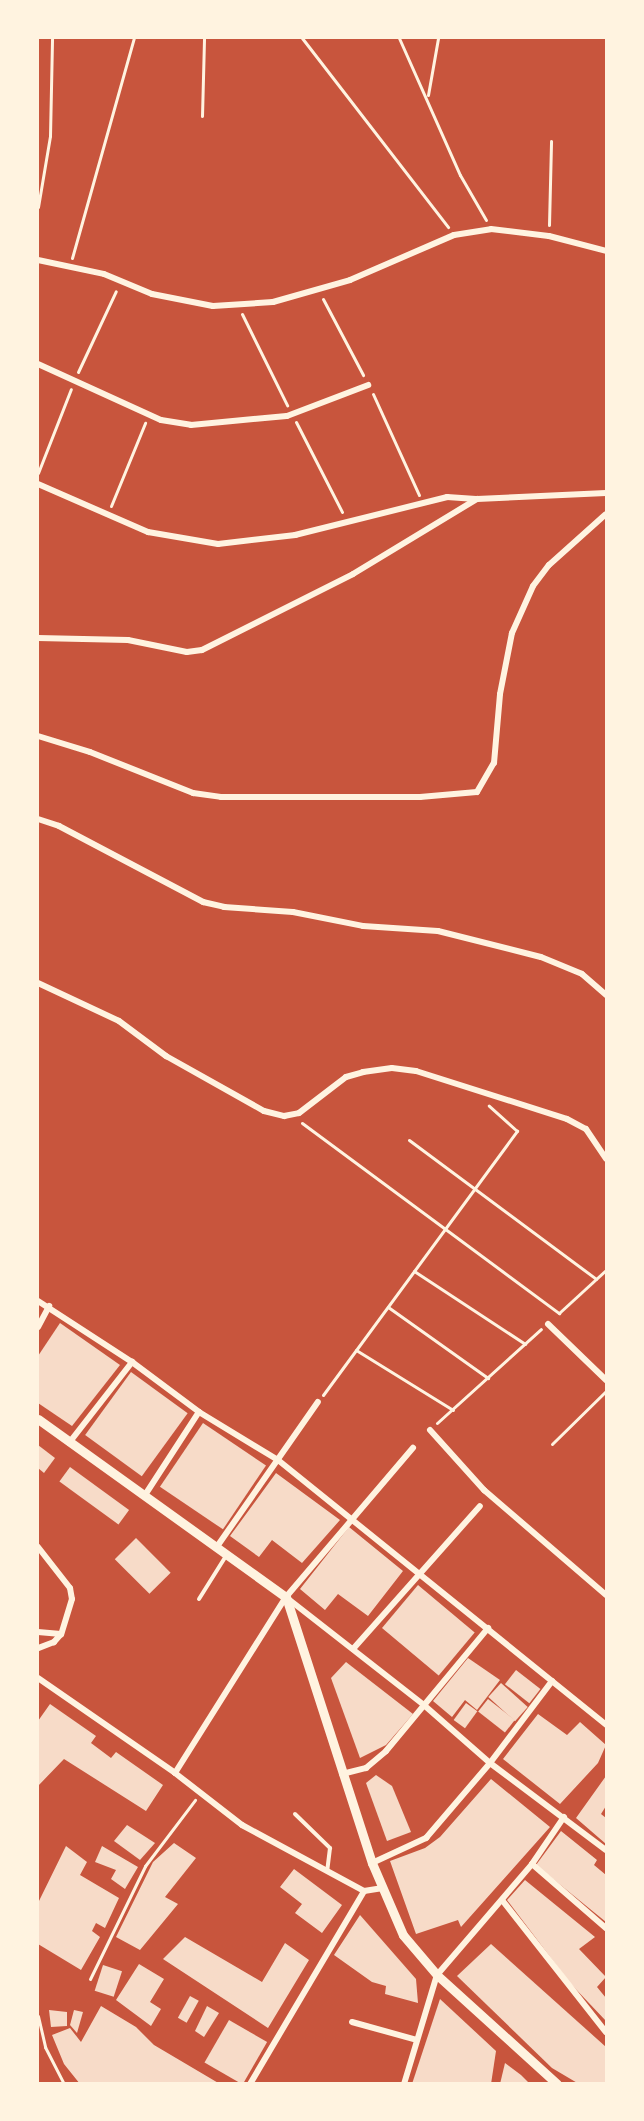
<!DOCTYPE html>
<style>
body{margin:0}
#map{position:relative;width:644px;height:2121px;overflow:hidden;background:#c8553d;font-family:"Space Grotesk",sans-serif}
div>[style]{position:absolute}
.building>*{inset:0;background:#f7dbc8;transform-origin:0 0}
.path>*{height:3px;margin:-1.5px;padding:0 1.5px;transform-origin:1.5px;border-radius:1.5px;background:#fff3e0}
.service>*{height:4px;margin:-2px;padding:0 2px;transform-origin:2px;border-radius:2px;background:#fff3e0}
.minor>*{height:6px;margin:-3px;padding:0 3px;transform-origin:3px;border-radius:3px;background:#fff3e0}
.tertiary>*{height:9px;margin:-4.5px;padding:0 4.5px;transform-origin:4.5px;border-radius:4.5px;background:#fff3e0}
span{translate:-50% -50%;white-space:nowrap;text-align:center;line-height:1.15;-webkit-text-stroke:4.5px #fff3e0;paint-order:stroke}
.frame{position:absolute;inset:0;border:39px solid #fff3e0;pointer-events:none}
</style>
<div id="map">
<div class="building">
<div style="clip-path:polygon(60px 1323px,120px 1365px,72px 1426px,38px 1403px,38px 1356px)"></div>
<div style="left:131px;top:1372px;width:70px;height:78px;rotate:36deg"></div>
<div style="left:203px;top:1423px;width:76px;height:77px;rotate:34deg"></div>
<div style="clip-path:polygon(38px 1445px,55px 1458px,44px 1473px,38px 1468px)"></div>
<div style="left:70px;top:1467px;width:73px;height:18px;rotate:36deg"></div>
<div style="clip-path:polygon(276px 1473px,340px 1520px,302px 1563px,272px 1540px,259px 1557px,230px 1536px)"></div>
<div style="clip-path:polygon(349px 1527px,403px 1571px,368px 1616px,338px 1594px,325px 1610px,300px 1589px)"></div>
<div style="left:136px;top:1538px;width:49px;height:30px;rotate:45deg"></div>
<div style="left:418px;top:1585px;width:74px;height:56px;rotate:40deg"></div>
<div style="clip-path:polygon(468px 1658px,500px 1680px,477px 1710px,465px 1700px,452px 1717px,433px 1701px)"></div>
<div style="clip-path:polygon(346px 1662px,413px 1714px,386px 1745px,360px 1758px,331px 1678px)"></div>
<div style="left:516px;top:1670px;width:31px;height:18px;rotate:38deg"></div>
<div style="left:501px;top:1683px;width:36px;height:19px;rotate:42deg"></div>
<div style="left:488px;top:1699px;width:34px;height:16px;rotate:38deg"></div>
<div style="left:466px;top:1703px;width:14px;height:21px;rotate:36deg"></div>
<div style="clip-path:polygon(50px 1704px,96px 1736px,91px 1743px,111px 1758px,116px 1752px,163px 1785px,146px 1811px,64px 1759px,38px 1786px,38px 1721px)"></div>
<div style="clip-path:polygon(538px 1714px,567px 1735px,580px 1722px,606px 1745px,598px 1763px,560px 1804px,503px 1759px)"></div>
<div style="clip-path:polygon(376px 1775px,392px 1786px,411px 1832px,387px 1841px,366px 1783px)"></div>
<div style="clip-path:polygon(606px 1776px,606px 1806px,601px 1814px,606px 1818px,606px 1844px,576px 1818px)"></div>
<div style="clip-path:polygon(491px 1779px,550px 1827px,461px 1927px,458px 1920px,416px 1934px,390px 1861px,425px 1848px,440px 1837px)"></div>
<div style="clip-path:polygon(127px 1825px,155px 1843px,140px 1860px,114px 1841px)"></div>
<div style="clip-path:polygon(561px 1831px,597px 1860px,594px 1865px,606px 1875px,606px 1922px,536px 1865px)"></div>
<div style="clip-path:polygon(174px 1843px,196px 1858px,165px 1897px,178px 1904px,140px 1950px,116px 1937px,153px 1862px)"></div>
<div style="clip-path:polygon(66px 1846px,87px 1862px,80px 1875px,119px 1898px,105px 1928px,96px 1923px,92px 1931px,100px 1937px,81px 1970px,38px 1944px,38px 1903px)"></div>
<div style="clip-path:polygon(102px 1846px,138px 1867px,125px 1889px,111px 1879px,116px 1870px,95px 1862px)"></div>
<div style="clip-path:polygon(294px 1869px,342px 1905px,322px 1933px,295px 1913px,302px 1904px,280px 1887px)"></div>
<div style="clip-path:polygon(525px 1880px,595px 1937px,579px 1949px,606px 1977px,597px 1987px,606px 1998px,606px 2021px,570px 1983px,507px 1900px)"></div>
<div style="clip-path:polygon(360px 1915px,416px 1979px,418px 2003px,385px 1994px,386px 1986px,372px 1982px,334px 1955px)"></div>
<div style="clip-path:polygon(185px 1937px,262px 1982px,285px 1943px,309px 1960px,268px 2028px,163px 1959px)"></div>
<div style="clip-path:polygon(491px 1944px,606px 2047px,606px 2084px,579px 2084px,552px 2068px,457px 1976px)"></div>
<div style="clip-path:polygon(139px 1964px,164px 1979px,150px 2002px,161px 2009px,151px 2026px,116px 2000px)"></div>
<div style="left:103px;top:1965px;width:20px;height:27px;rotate:18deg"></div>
<div style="left:190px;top:1996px;width:10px;height:25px;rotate:29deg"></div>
<div style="clip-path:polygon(440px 1999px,496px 2051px,491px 2084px,412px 2084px)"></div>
<div style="clip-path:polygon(101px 2006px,136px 2027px,154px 2045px,220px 2084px,80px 2084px,64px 2064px,52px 2035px,70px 2028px,81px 2042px)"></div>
<div style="clip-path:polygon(207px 2006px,219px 2013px,204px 2037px,195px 2031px)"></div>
<div style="clip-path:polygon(49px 2010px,67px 2012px,67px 2026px,51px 2027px)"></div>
<div style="clip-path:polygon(74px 2010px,83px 2012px,77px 2033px,70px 2025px)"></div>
<div style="left:229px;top:2020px;width:44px;height:49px;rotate:30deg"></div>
<div style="clip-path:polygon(505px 2063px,521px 2075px,530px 2084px,500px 2084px)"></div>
</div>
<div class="path">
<div style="left:302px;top:38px;width:239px;rotate:52.3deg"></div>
<div style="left:399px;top:38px;width:150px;rotate:66deg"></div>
<div style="left:460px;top:175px;width:52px;rotate:60deg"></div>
<div style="left:428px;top:95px;width:58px;rotate:-80deg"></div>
<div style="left:202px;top:116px;width:78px;rotate:-88.5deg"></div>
<div style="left:38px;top:207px;width:72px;rotate:-80.4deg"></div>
<div style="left:50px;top:136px;width:98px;rotate:-88.8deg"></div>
<div style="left:549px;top:225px;width:84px;rotate:-88.6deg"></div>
<div style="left:72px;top:258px;width:229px;rotate:-74.3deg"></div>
<div style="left:323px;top:299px;width:86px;rotate:62.2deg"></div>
<div style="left:242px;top:314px;width:102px;rotate:63.7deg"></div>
<div style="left:78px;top:372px;width:89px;rotate:-64.9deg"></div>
<div style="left:373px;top:394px;width:111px;rotate:65.5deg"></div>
<div style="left:296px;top:422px;width:101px;rotate:62.9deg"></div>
<div style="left:38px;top:473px;width:90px;rotate:-68.6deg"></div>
<div style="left:111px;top:506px;width:90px;rotate:-67.7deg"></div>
<div style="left:302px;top:1123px;width:320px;rotate:36.5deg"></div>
<div style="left:409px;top:1140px;width:233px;rotate:36.6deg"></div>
<div style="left:414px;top:1271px;width:133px;rotate:33.3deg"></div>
<div style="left:388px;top:1307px;width:123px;rotate:35.4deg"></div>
<div style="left:559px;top:1313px;width:64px;rotate:-42.5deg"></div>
<div style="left:356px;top:1350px;width:114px;rotate:31.7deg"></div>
<div style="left:323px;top:1395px;width:328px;rotate:-53.7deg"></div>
<div style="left:517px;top:1131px;width:38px;rotate:-138deg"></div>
<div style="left:437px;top:1423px;width:140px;rotate:-42.1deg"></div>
<div style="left:552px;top:1444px;width:76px;rotate:-44.5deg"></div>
<div style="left:90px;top:1979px;width:126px;rotate:-64deg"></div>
<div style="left:145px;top:1866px;width:83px;rotate:-52.9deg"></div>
<div style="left:38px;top:2016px;width:32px;rotate:77deg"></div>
<div style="left:45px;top:2047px;width:42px;rotate:62.8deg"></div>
</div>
<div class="service">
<div style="left:199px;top:1599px;width:51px;rotate:-57.9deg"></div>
<div style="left:295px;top:1814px;width:49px;rotate:44.2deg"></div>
<div style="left:330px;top:1848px;width:23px;rotate:97deg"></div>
</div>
<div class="minor">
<div style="left:38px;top:260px;width:67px;rotate:12deg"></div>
<div style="left:104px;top:274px;width:52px;rotate:22.6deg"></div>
<div style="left:152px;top:294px;width:62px;rotate:11.1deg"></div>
<div style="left:213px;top:306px;width:60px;rotate:-3.8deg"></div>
<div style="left:273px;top:302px;width:80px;rotate:-15.9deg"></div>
<div style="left:350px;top:280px;width:113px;rotate:-23.4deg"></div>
<div style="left:454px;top:235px;width:37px;rotate:-9deg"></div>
<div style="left:491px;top:229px;width:58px;rotate:6.9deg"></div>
<div style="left:549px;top:236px;width:59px;rotate:14.7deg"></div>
<div style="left:38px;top:364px;width:135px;rotate:24.5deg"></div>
<div style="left:161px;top:420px;width:30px;rotate:9deg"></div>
<div style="left:191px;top:425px;width:96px;rotate:-5.4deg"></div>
<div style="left:287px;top:416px;width:87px;rotate:-20.9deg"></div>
<div style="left:38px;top:484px;width:120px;rotate:23.6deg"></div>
<div style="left:148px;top:532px;width:71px;rotate:9.7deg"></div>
<div style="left:218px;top:544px;width:78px;rotate:-6.7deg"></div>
<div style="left:295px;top:535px;width:157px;rotate:-14deg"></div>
<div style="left:447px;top:497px;width:29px;rotate:4deg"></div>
<div style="left:38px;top:638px;width:90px;rotate:1.3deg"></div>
<div style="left:128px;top:640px;width:60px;rotate:11.5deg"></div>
<div style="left:187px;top:652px;width:15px;rotate:-8deg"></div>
<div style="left:202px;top:650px;width:169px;rotate:-26.7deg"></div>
<div style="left:353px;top:574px;width:145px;rotate:-31.2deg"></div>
<div style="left:477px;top:499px;width:129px;rotate:-2.7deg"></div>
<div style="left:38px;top:736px;width:54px;rotate:17.1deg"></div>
<div style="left:90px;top:752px;width:111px;rotate:21.7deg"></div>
<div style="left:193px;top:793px;width:28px;rotate:8deg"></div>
<div style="left:221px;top:797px;width:199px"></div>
<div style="left:420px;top:797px;width:57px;rotate:-5deg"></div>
<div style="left:477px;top:792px;width:34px;rotate:-60deg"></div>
<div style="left:494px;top:763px;width:69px;rotate:-85deg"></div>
<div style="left:500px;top:694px;width:62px;rotate:-78.9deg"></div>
<div style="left:512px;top:633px;width:51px;rotate:-65.9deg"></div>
<div style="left:533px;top:586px;width:26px;rotate:-53deg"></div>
<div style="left:549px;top:565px;width:76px;rotate:-41.8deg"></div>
<div style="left:38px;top:819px;width:22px;rotate:18deg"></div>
<div style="left:59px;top:826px;width:163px;rotate:27.8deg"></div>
<div style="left:203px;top:902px;width:22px;rotate:13deg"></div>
<div style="left:224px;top:907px;width:69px;rotate:4.1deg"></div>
<div style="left:293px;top:912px;width:71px;rotate:11.3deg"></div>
<div style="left:363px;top:926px;width:75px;rotate:3.8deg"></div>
<div style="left:438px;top:931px;width:106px;rotate:14.2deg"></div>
<div style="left:541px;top:957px;width:44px;rotate:22.5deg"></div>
<div style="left:582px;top:974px;width:32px;rotate:41deg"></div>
<div style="left:38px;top:983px;width:89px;rotate:25.1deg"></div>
<div style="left:119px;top:1021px;width:59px;rotate:36.7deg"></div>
<div style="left:166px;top:1056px;width:112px;rotate:29.3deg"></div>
<div style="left:264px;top:1111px;width:21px;rotate:14deg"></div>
<div style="left:284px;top:1116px;width:15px;rotate:-11deg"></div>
<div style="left:299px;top:1113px;width:59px;rotate:-37.5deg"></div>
<div style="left:346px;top:1077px;width:18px;rotate:-16deg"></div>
<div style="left:363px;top:1072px;width:29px;rotate:-8deg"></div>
<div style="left:392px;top:1068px;width:24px;rotate:7deg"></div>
<div style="left:416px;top:1071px;width:158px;rotate:17.6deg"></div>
<div style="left:567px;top:1119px;width:21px;rotate:28deg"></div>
<div style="left:586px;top:1129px;width:36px;rotate:56deg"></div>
<div style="left:38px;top:1301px;width:112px;rotate:33deg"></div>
<div style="left:132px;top:1362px;width:84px;rotate:36.7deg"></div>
<div style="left:199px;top:1412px;width:92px;rotate:31.3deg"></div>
<div style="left:278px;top:1460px;width:422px;rotate:38.9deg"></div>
<div style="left:548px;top:1324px;width:81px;rotate:44deg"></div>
<div style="left:38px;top:1327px;width:24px;rotate:-62deg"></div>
<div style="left:430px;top:1430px;width:81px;rotate:48deg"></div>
<div style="left:484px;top:1490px;width:161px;rotate:40.7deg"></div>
<div style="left:69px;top:1443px;width:103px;rotate:-52.1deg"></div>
<div style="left:145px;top:1495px;width:99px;rotate:-57deg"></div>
<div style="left:38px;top:1547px;width:52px;rotate:52deg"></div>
<div style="left:70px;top:1588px;width:11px;rotate:80deg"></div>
<div style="left:72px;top:1599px;width:37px;rotate:107deg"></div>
<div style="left:61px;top:1634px;width:11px;rotate:131deg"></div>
<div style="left:54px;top:1642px;width:17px;rotate:159deg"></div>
<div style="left:216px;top:1548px;width:178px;rotate:-55.1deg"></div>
<div style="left:287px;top:1598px;width:175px;rotate:38deg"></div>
<div style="left:425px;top:1706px;width:86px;rotate:41.2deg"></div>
<div style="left:490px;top:1763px;width:145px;rotate:36.9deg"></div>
<div style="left:38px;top:1632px;width:23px;rotate:5deg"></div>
<div style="left:353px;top:1649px;width:191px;rotate:-48.4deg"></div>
<div style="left:38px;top:1678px;width:167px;rotate:34.7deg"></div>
<div style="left:175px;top:1773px;width:85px;rotate:37.8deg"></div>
<div style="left:242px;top:1825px;width:139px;rotate:28.4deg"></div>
<div style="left:364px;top:1891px;width:19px;rotate:-9deg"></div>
<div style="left:175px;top:1773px;width:208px;rotate:-57.8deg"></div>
<div style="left:286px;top:1597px;width:196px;rotate:-49.6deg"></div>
<div style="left:342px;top:1774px;width:25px;rotate:-14deg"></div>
<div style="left:366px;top:1768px;width:26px;rotate:-40deg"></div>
<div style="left:386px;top:1751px;width:160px;rotate:-50.3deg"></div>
<div style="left:372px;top:1863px;width:60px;rotate:-24.8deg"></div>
<div style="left:426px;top:1838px;width:99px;rotate:-49.5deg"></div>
<div style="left:490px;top:1763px;width:103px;rotate:-52.9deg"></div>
<div style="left:532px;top:1864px;width:98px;rotate:40.9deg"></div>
<div style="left:502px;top:1900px;width:168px;rotate:51.8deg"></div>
<div style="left:352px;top:2022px;width:67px;rotate:15.5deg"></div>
<div style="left:250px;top:2084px;width:224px;rotate:-59.4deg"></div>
<div style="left:404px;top:2084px;width:114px;rotate:-73.2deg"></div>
<div style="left:437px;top:1975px;width:146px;rotate:-49.4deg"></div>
<div style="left:532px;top:1864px;width:57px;rotate:-55.8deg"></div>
</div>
<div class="tertiary">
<div style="left:38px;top:1419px;width:305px;rotate:35.7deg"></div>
<div style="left:286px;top:1597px;width:280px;rotate:72.1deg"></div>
<div style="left:372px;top:1863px;width:78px;rotate:66.7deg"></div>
<div style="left:403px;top:1935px;width:52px;rotate:49.6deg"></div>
<div style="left:437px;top:1975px;width:162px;rotate:42.2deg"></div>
</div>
<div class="frame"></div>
</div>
